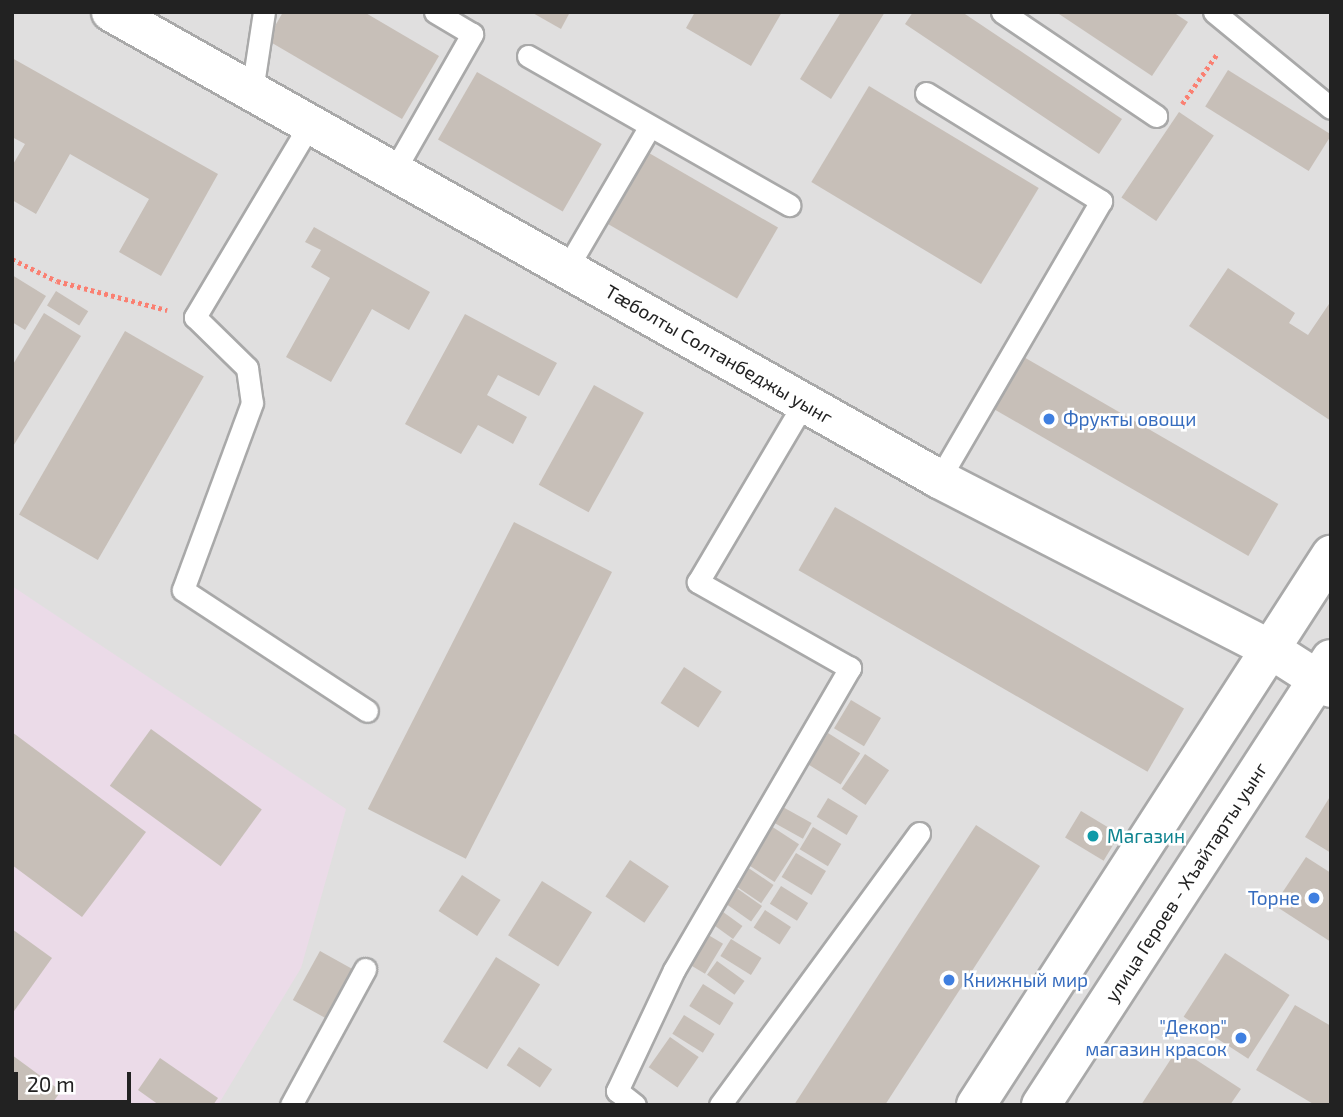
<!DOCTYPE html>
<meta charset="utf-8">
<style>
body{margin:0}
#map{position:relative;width:1343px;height:1117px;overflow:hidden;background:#f2efe9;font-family:"Exo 2",sans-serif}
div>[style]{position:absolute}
.residential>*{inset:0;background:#e0dfdf;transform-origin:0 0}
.industrial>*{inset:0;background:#ebdbe8}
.building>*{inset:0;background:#c7bfb8;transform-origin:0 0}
.path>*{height:4.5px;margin-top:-2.25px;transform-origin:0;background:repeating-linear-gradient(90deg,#fa8072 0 3.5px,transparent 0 7px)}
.roads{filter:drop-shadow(2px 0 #a9a9a9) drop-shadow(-2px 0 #a9a9a9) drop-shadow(0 2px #a9a9a9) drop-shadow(0 -2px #a9a9a9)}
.service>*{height:21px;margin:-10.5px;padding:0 10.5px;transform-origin:10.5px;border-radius:10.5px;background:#fff}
.tertiary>*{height:38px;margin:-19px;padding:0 19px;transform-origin:19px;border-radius:19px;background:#fff}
.dots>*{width:19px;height:19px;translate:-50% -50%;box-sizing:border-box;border:4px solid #fff;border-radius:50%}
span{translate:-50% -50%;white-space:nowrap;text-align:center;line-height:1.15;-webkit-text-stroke:5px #fff;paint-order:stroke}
.street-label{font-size:19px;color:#222}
.shop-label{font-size:19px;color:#366cbe}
.left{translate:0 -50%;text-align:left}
.right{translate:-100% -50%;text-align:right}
.culture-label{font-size:19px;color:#0d838f}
.frame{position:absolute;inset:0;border:14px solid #222;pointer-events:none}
.scale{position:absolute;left:14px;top:1072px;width:117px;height:32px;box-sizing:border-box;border:4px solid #222;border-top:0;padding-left:9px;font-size:21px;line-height:24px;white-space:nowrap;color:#222;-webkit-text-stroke:5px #fff;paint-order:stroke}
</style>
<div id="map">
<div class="residential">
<div style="left:12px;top:12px;width:1319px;height:1093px"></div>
</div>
<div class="industrial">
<div style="clip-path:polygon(12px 586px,346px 809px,301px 968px,218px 1105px,12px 1105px)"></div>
</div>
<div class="building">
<div style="clip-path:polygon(283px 12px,364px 12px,439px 56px,402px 119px,267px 40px)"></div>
<div style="clip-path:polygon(531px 12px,570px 12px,561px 29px)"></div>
<div style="clip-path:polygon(695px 12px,782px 12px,751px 66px,686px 28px)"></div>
<div style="clip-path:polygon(841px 12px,885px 12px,831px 99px,800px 79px)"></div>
<div style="clip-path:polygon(913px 12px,962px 12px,1122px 119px,1099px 154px,905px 24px)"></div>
<div style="clip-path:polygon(1056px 12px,1173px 12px,1188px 22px,1152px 76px)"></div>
<div style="clip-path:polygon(12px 58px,218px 174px,161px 276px,119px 252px,149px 199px,70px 154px,36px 214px,12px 200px,12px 166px,25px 144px,12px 137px)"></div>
<div style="left:1228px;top:70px;width:122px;height:43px;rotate:32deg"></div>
<div style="left:477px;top:72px;width:144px;height:78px;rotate:30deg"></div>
<div style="left:869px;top:86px;width:198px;height:112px;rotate:31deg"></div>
<div style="left:1179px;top:112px;width:42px;height:103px;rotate:34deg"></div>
<div style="left:649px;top:153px;width:149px;height:82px;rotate:30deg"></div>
<div style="clip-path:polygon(314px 227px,430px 292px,409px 330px,372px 309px,331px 382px,286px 357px,330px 278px,311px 267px,321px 250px,305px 242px)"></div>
<div style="clip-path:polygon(1228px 268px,1295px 313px,1289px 323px,1308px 335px,1331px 301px,1331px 421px,1189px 326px)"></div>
<div style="clip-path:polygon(12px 275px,46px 296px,25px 330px,12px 322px)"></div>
<div style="left:56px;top:291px;width:38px;height:17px;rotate:32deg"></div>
<div style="clip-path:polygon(44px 313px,81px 336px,12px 448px,12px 366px)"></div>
<div style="clip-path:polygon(465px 314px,557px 363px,539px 396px,498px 375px,487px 395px,527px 417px,513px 444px,478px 425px,461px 454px,405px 424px)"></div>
<div style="left:125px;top:331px;width:91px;height:212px;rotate:30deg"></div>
<div style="left:1022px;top:356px;width:296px;height:60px;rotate:30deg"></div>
<div style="left:594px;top:385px;width:57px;height:114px;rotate:29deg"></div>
<div style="left:835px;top:507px;width:403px;height:73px;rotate:30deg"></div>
<div style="left:514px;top:522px;width:110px;height:322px;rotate:27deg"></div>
<div style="left:684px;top:667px;width:45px;height:43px;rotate:33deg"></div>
<div style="left:851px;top:700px;width:35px;height:33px;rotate:31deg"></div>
<div style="left:151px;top:729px;width:137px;height:70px;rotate:36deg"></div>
<div style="clip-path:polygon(12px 732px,146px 832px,82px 917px,12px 865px)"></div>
<div style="left:828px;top:733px;width:38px;height:37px;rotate:32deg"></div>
<div style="left:865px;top:754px;width:29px;height:42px;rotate:34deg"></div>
<div style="clip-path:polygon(1331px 795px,1331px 853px,1305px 837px)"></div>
<div style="left:828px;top:798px;width:35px;height:22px;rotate:31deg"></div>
<div style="left:781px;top:806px;width:35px;height:18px;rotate:29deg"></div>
<div style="left:1081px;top:811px;width:45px;height:31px;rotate:31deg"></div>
<div style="left:768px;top:824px;width:37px;height:45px;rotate:33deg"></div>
<div style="clip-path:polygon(976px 825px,1040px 866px,885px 1105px,794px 1105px)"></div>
<div style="left:813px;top:827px;width:33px;height:26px;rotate:31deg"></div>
<div style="left:796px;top:853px;width:35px;height:28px;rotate:31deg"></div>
<div style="clip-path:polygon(1306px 857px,1331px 873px,1331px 942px,1274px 905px)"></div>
<div style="left:630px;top:860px;width:47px;height:44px;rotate:34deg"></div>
<div style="left:747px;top:867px;width:32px;height:22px;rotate:34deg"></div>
<div style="left:462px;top:875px;width:46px;height:43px;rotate:33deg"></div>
<div style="left:542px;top:881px;width:59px;height:64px;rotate:32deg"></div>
<div style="left:781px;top:886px;width:32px;height:21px;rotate:32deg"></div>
<div style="left:735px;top:887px;width:33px;height:19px;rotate:35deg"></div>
<div style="left:719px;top:909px;width:29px;height:16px;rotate:36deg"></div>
<div style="left:765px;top:910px;width:31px;height:21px;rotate:33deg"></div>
<div style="clip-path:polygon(12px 929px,52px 958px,12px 1014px)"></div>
<div style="left:705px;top:933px;width:21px;height:35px;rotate:31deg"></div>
<div style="left:731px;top:939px;width:36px;height:20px;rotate:32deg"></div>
<div style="left:320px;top:951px;width:39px;height:56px;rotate:29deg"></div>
<div style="left:1225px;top:953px;width:77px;height:76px;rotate:33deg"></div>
<div style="left:496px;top:957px;width:52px;height:100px;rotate:32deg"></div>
<div style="left:717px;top:961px;width:34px;height:17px;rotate:36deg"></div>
<div style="left:703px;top:984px;width:36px;height:26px;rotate:32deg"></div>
<div style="clip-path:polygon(1295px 1005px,1331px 1026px,1331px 1105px,1315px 1105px,1256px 1070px)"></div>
<div style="left:684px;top:1015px;width:36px;height:22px;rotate:32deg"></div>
<div style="left:670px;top:1037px;width:35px;height:37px;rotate:35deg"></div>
<div style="left:519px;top:1047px;width:40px;height:22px;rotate:34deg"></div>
<div style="clip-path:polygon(1178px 1048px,1241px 1089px,1230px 1105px,1141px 1105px)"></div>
<div style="clip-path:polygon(12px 1055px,61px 1091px,51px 1105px,12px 1105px)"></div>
<div style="clip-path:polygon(160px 1058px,218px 1098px,213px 1105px,159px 1105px,138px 1090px)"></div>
</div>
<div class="path">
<div style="left:1182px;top:104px;width:61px;rotate:-55deg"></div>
<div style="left:12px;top:259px;width:50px;rotate:26.1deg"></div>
<div style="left:57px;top:281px;width:114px;rotate:14.8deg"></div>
</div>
<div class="roads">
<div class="service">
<div style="left:1002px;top:12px;width:186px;rotate:34deg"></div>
<div style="left:1214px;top:12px;width:151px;rotate:39.4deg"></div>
<div style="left:528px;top:56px;width:301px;rotate:29.7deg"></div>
<div style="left:252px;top:91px;width:80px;rotate:-81.4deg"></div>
<div style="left:926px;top:93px;width:206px;rotate:31.7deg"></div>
<div style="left:1101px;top:201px;width:322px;rotate:120.2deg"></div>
<div style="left:310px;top:124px;width:225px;rotate:120.8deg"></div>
<div style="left:195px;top:317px;width:73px;rotate:44.4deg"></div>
<div style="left:247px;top:368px;width:35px;rotate:82deg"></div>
<div style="left:252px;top:403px;width:199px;rotate:110.3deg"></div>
<div style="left:183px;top:590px;width:220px;rotate:33.3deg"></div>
<div style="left:394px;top:171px;width:158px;rotate:-60.3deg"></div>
<div style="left:472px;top:34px;width:43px;rotate:-149.3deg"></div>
<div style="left:567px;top:268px;width:164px;rotate:-59.7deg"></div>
<div style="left:291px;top:1105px;width:155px;rotate:-61.4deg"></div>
<div style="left:635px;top:1105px;width:23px;rotate:-142deg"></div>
<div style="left:617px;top:1091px;width:134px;rotate:-64.8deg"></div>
<div style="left:674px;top:970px;width:350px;rotate:-59.8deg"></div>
<div style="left:850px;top:668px;width:175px;rotate:-150.5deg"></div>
<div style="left:698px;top:582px;width:208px;rotate:-59.4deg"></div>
<div style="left:720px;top:1105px;width:337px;rotate:-53.8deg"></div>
</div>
<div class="tertiary">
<div style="left:111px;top:12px;width:951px;rotate:29.42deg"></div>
<div style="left:939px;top:479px;width:372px;rotate:27.2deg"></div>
<div style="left:1270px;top:649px;width:72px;rotate:32.6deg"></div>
<div style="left:976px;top:1105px;width:655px;rotate:-57.16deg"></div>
<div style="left:1041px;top:1105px;width:532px;rotate:-56.97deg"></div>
</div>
</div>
<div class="dots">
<div style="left:1049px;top:419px;background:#3f7fe0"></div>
<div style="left:1093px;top:836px;background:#0f9aa8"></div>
<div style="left:1314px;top:898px;background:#3f7fe0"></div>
<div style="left:949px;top:980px;background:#3f7fe0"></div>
<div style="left:1241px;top:1038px;background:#3f7fe0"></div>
</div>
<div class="street-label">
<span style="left:719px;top:354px;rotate:30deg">Тæболты Солтанбеджы уынг</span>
<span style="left:1186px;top:882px;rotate:-57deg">улица Героев - Хъайтарты уынг</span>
</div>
<div class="shop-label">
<span class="left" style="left:1063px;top:419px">Фрукты овощи</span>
<span class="right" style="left:1300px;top:898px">Торне</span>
<span class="left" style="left:963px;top:980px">Книжный мир</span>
<span class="right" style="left:1227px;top:1038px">"Декор"<br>магазин красок</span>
</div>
<div class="culture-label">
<span class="left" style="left:1107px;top:836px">Магазин</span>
</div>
<div class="frame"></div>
<div class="scale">20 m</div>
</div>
